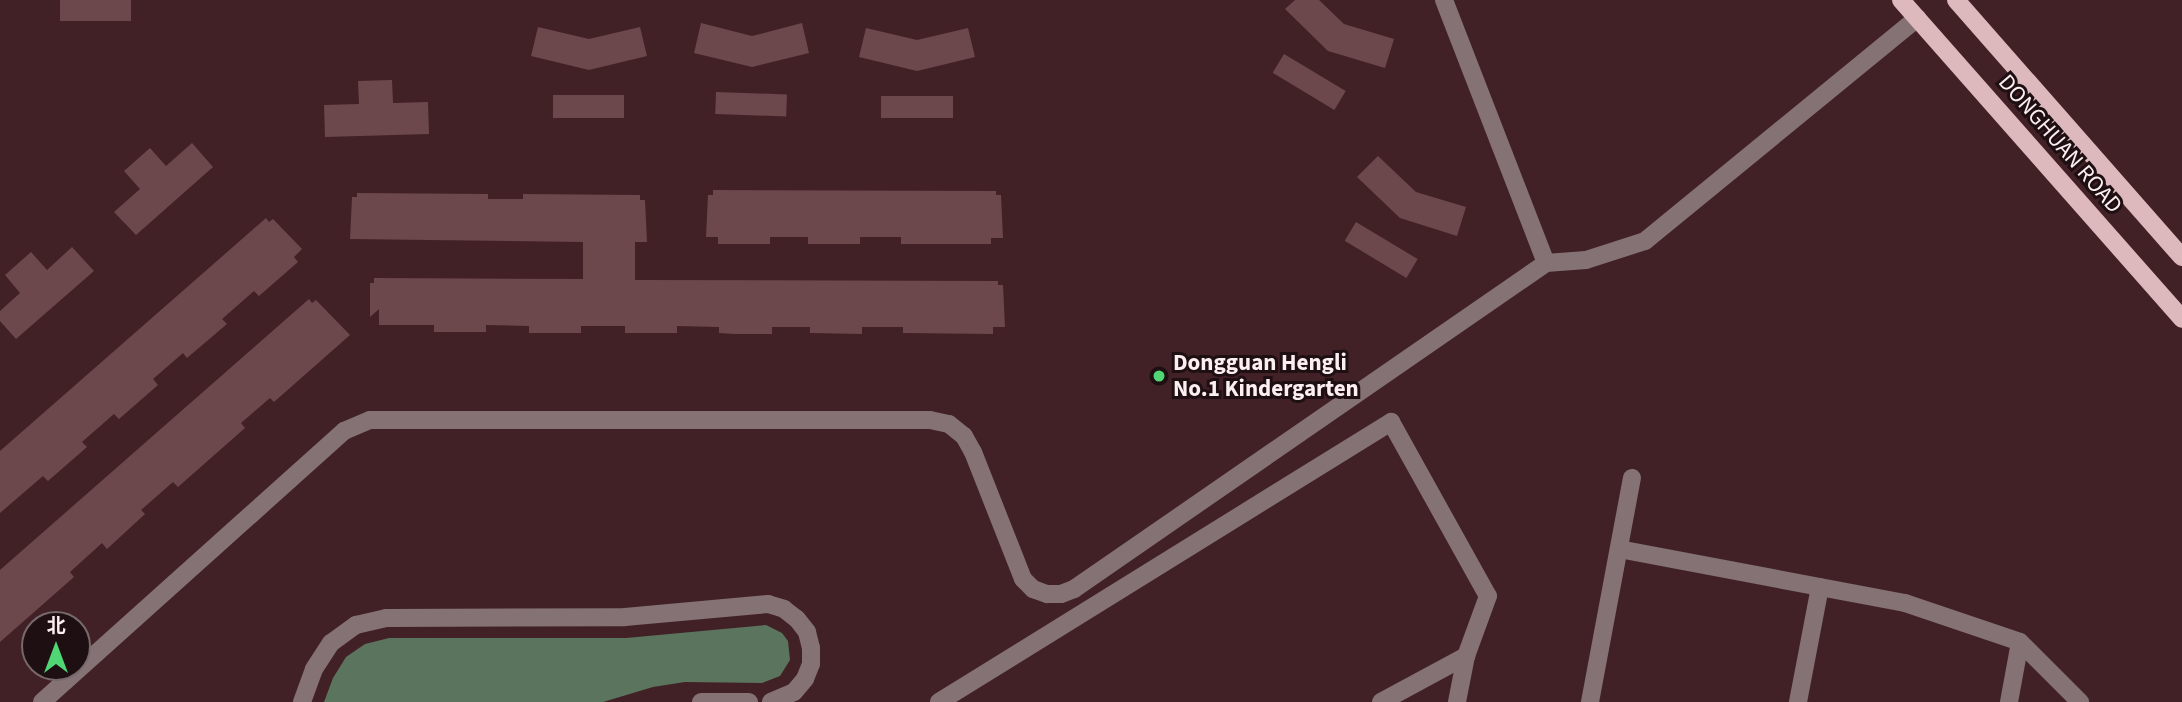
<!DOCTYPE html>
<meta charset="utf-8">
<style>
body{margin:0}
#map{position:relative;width:2182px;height:702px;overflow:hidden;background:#412126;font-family:"Source Sans 3","Noto Sans SC",sans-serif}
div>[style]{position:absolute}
.water>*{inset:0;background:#5a745e}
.building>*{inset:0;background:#6c484d;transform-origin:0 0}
.minor>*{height:18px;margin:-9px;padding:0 9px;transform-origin:9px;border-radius:9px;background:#847274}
.major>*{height:18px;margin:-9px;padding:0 9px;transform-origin:9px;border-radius:9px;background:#ddb9bd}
.dots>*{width:19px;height:19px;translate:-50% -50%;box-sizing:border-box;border:4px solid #1e0f12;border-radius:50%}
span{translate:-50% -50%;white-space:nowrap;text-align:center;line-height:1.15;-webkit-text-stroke:6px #1e0f12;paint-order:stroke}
.street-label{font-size:23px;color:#fceff0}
.poi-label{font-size:23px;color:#fceff0;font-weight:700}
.left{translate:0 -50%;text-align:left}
.north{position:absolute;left:21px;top:611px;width:70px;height:70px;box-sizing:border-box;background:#1e0f12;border:2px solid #77696b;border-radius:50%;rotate:0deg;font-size:19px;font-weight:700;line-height:28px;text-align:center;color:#fceff0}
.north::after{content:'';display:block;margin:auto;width:24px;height:32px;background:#50d674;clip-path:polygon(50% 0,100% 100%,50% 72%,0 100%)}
</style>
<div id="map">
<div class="water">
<div style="clip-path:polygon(766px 625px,782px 633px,788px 641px,790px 660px,780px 676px,762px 683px,685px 682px,653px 687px,603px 702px,324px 702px,333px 678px,346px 657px,365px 644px,389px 638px,626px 638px)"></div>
</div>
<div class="building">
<div style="left:60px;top:0;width:71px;height:21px"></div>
<div style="clip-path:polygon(1295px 0,1319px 0,1344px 24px,1394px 39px,1385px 68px,1328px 51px,1285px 9px)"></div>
<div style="clip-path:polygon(701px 23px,752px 36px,802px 23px,809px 53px,752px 67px,694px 53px)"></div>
<div style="clip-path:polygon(538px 27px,589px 39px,640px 27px,647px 56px,589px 70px,531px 56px)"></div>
<div style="clip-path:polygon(866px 28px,917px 40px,968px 28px,975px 57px,917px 71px,859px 57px)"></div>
<div style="left:1284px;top:54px;width:72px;height:22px;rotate:31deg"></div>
<div style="clip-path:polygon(392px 80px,393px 103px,428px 102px,429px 134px,325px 137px,324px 105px,359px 104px,358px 81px)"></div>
<div style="left:716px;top:92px;width:71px;height:22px;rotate:2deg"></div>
<div style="left:553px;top:95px;width:71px;height:23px"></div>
<div style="left:881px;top:96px;width:72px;height:22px"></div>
<div style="clip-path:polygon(192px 143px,213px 167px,136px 235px,114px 212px,140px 189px,124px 171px,150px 148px,166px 166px)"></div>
<div style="clip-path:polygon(1378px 156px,1416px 192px,1466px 207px,1457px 236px,1400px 218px,1357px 177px)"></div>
<div style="clip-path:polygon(713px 190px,996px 191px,996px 195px,1001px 195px,1003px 238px,991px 238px,991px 244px,901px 244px,901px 237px,860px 237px,860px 244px,808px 244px,808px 237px,770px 237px,770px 244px,718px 244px,718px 237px,706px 237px,708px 195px,713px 195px)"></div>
<div style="clip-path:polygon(357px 193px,488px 194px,488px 199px,523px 199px,523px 194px,640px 195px,640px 200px,645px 200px,647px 242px,635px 242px,635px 280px,998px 281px,998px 285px,1003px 285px,1005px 327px,993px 327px,993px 334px,903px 333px,903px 327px,862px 327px,862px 334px,810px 333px,810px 327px,772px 327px,772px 334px,734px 334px,719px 333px,719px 327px,677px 326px,677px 333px,625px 333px,625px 326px,581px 326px,581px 333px,529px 333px,529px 326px,486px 325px,486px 332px,434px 332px,434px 325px,379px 325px,379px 309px,370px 317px,370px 283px,374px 283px,374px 278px,583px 279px,583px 242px,350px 239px,352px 197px,357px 197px)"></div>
<div style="clip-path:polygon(266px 218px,269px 222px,273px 219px,302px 249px,294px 257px,298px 262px,259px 296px,254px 291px,222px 319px,227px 324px,187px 358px,183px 353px,153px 379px,158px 385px,119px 419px,114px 414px,82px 442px,87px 447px,48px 481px,43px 476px,0 513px,0 451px)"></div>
<div style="left:1356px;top:222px;width:72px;height:22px;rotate:31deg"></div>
<div style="clip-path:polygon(72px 247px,94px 271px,16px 339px,0 321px,0 311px,20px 293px,5px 275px,31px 252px,47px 270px)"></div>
<div style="clip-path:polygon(309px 299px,312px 303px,316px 300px,350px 335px,274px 402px,270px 398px,241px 423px,245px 428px,178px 487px,173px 482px,141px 510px,145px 514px,107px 549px,102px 543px,70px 572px,74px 577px,0 642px,0 570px)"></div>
</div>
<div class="minor">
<div style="left:1444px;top:0;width:282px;rotate:68.8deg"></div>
<div style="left:1619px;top:549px;width:291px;rotate:10.7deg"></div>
<div style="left:1905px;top:603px;width:121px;rotate:18.7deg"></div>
<div style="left:2020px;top:642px;width:85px;rotate:45deg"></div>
<div style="left:42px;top:702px;width:406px;rotate:-41.9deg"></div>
<div style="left:344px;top:431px;width:28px;rotate:-23deg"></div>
<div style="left:370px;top:420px;width:560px"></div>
<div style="left:930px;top:420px;width:19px;rotate:12deg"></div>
<div style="left:949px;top:424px;width:19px;rotate:39deg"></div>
<div style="left:964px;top:436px;width:18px;rotate:61deg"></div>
<div style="left:973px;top:452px;width:136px;rotate:68.5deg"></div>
<div style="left:1023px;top:579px;width:14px;rotate:45deg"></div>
<div style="left:1033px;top:589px;width:15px;rotate:20deg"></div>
<div style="left:1047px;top:594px;width:14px"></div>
<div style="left:1061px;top:594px;width:14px;rotate:-21deg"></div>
<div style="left:1074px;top:589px;width:574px;rotate:-34.63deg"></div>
<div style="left:1546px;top:263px;width:40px;rotate:-4.3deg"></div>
<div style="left:1586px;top:260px;width:62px;rotate:-17.9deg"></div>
<div style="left:1645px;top:241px;width:352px;rotate:-39.3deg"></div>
<div style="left:302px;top:702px;width:35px;rotate:-70deg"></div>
<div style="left:314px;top:669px;width:31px;rotate:-57deg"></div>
<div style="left:331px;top:643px;width:31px;rotate:-36deg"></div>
<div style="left:356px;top:625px;width:31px;rotate:-13deg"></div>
<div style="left:386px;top:618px;width:239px;rotate:-0.2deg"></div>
<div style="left:625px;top:617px;width:144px;rotate:-5.2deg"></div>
<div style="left:768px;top:604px;width:17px;rotate:17deg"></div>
<div style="left:784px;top:609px;width:16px;rotate:38deg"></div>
<div style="left:797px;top:619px;width:16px;rotate:52deg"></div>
<div style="left:807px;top:632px;width:16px;rotate:76deg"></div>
<div style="left:811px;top:648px;width:16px;rotate:90deg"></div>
<div style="left:811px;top:664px;width:16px;rotate:112deg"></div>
<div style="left:805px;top:679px;width:17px;rotate:130deg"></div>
<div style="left:794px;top:692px;width:25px;rotate:157deg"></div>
<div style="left:701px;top:702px;width:48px"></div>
<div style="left:939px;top:702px;width:532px;rotate:-31.78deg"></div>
<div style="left:1391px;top:422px;width:199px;rotate:60.9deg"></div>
<div style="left:1488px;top:596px;width:64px;rotate:110.1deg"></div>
<div style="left:1466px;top:656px;width:47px;rotate:101.1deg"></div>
<div style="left:1381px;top:702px;width:97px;rotate:-28.4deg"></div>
<div style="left:1590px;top:702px;width:228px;rotate:-79.4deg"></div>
<div style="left:1798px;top:702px;width:117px;rotate:-79.2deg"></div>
<div style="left:2009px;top:702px;width:61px;rotate:-79.6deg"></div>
</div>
<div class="major">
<div style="left:1901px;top:0;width:425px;rotate:48.6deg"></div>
<div style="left:1956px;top:0;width:342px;rotate:48.7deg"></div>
</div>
<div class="dots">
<div style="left:1159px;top:376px;background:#50d674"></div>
</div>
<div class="street-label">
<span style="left:2060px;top:144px;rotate:49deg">DONGHUAN ROAD</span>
</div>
<div class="poi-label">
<span class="left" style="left:1173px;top:376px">Dongguan Hengli<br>No.1 Kindergarten</span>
</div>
<div class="north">北</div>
</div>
